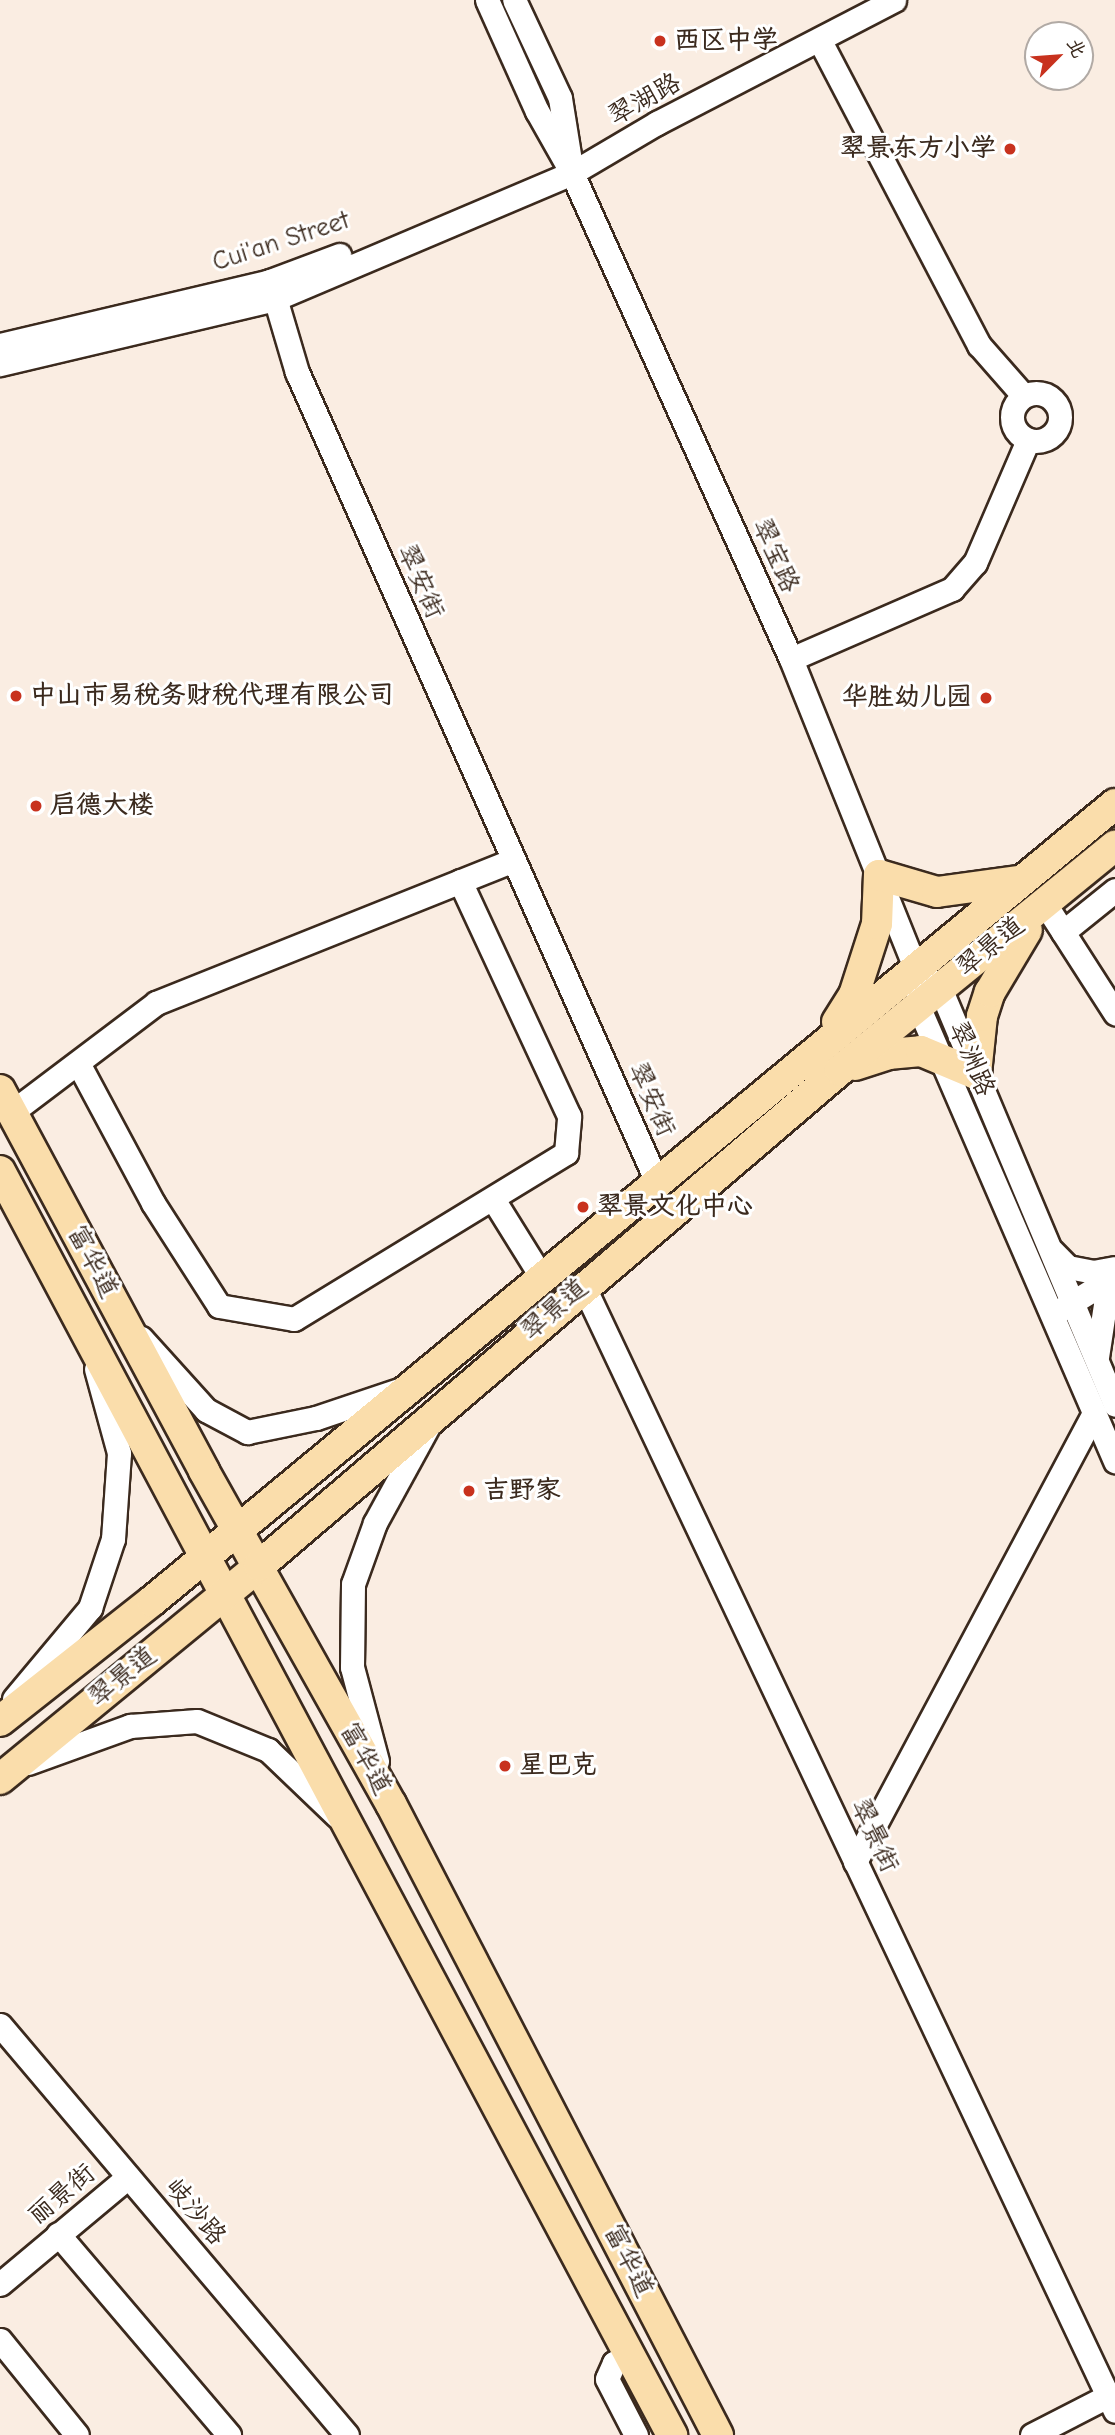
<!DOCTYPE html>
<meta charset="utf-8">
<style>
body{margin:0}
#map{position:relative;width:1115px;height:2435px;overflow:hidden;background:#faede2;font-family:"Comic Neue","LXGW WenKai TC",sans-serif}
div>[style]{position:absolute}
.roads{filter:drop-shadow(2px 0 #3b2a1e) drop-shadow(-2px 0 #3b2a1e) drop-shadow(0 2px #3b2a1e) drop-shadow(0 -2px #3b2a1e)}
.minor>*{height:23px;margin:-11.5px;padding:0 11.5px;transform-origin:11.5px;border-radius:11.5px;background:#fff}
.minor>.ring{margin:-11.5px;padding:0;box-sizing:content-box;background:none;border:23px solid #fff;border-radius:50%}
.major>*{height:30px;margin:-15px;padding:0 15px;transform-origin:15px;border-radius:15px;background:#faddab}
.dots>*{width:19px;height:19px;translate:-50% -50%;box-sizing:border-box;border:4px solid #fff;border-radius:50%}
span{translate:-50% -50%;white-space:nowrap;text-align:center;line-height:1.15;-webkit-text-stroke:6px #fff;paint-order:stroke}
.poi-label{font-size:26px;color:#3b2a1e;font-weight:700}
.left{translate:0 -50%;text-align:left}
.right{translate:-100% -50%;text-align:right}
.street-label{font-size:26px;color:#3b2a1e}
.north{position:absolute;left:1024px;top:21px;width:70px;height:70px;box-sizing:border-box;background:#fff;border:2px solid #b1aaa5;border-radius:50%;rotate:65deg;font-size:19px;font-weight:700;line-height:28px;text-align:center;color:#3b2a1e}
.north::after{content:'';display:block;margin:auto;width:24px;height:32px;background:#c8321e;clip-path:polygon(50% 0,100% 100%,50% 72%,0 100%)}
</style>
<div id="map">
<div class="roads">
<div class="minor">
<div style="left:487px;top:0;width:122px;rotate:65.8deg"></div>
<div style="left:537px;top:111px;width:71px;rotate:60.6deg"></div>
<div style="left:572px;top:173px;width:76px;rotate:-99.1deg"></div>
<div style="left:560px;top:98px;width:108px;rotate:-115.1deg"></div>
<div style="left:820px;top:41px;width:343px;rotate:62.4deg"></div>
<div style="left:979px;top:345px;width:67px;rotate:48.7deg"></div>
<div style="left:572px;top:173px;width:533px;rotate:65.74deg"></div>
<div style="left:791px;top:659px;width:332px;rotate:68.1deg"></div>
<div style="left:915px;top:967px;width:41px;rotate:84.4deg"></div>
<div style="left:919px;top:1008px;width:494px;rotate:66.6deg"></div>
<div style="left:270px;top:281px;width:95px;rotate:73.5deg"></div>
<div style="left:297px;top:372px;width:884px;rotate:66.04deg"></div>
<div style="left:0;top:345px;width:277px;rotate:-13.3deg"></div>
<div style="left:270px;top:281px;width:74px;rotate:-20.6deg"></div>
<div style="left:0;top:364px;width:283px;rotate:-13.3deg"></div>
<div style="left:275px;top:299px;width:323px;rotate:-23deg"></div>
<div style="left:572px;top:173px;width:99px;rotate:-30.5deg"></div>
<div style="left:657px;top:123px;width:267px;rotate:-27.4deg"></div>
<div class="ring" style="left:1012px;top:393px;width:25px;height:25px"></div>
<div style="left:791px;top:659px;width:176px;rotate:-23.5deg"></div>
<div style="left:952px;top:589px;width:35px;rotate:-49deg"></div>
<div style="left:975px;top:563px;width:134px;rotate:-66.7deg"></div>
<div style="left:1045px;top:904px;width:130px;rotate:57.3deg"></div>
<div style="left:1063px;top:932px;width:67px;rotate:-38.9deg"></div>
<div style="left:928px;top:978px;width:16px;rotate:40deg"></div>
<div style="left:940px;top:988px;width:452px;rotate:67.2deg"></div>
<div style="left:78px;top:1063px;width:159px;rotate:61.8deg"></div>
<div style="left:153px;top:1203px;width:122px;rotate:57.3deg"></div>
<div style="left:219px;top:1306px;width:76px;rotate:9.8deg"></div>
<div style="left:294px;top:1319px;width:319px;rotate:-31.4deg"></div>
<div style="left:566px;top:1153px;width:37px;rotate:-85deg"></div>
<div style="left:569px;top:1116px;width:259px;rotate:-114.9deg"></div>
<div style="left:12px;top:1112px;width:181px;rotate:-37.1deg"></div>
<div style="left:156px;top:1003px;width:385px;rotate:-21.8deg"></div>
<div style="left:493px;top:1199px;width:91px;rotate:58.1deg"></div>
<div style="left:1052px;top:1251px;width:23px;rotate:45deg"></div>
<div style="left:1068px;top:1267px;width:25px;rotate:11deg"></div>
<div style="left:1093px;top:1272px;width:22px;rotate:-10deg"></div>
<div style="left:583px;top:1285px;width:1245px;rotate:64.71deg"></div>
<div style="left:1060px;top:1310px;width:65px;rotate:-31.7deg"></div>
<div style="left:141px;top:1338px;width:97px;rotate:47.9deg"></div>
<div style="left:206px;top:1410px;width:47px;rotate:28.2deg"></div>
<div style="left:247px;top:1432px;width:70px;rotate:-11.5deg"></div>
<div style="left:316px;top:1418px;width:91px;rotate:-18.6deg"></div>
<div style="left:1097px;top:1357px;width:53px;rotate:-81.3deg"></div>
<div style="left:1105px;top:1305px;width:18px;rotate:-56deg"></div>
<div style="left:14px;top:1699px;width:119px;rotate:-50.1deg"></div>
<div style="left:90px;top:1608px;width:73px;rotate:-71.6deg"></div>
<div style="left:113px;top:1539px;width:86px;rotate:-86deg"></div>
<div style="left:119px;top:1453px;width:87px;rotate:-105.3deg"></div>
<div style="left:377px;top:1761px;width:97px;rotate:-104.9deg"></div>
<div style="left:352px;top:1667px;width:83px;rotate:-89.3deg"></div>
<div style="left:353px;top:1584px;width:65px;rotate:-70.2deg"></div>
<div style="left:375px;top:1523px;width:108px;rotate:-61.3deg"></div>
<div style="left:28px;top:1763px;width:109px;rotate:-19.9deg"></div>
<div style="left:130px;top:1726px;width:67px;rotate:-4.3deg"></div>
<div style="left:197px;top:1721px;width:77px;rotate:22.2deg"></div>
<div style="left:268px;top:1750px;width:95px;rotate:43.7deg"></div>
<div style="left:855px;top:1862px;width:509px;rotate:-61.97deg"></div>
<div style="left:0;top:2025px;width:537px;rotate:49.76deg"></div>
<div style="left:58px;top:2234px;width:264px;rotate:49.6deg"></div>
<div style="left:0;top:2284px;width:167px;rotate:-39.9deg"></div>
<div style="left:0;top:2340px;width:122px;rotate:51deg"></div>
<div style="left:629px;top:2355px;width:17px;rotate:152deg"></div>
<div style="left:614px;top:2363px;width:17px;rotate:114deg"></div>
<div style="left:607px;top:2379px;width:63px;rotate:62.6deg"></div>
<div style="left:1032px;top:2435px;width:85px;rotate:-27.2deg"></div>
</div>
<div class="major">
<div style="left:837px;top:1022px;width:32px;rotate:-58deg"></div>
<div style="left:854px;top:995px;width:75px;rotate:-72.1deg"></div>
<div style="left:877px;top:924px;width:49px;rotate:-87.7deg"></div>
<div style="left:879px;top:875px;width:60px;rotate:16.3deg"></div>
<div style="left:937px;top:892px;width:81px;rotate:-7.8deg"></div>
<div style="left:855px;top:1065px;width:35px;rotate:-18deg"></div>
<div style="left:888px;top:1054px;width:33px;rotate:-5deg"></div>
<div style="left:921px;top:1051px;width:60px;rotate:22.7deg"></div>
<div style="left:976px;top:1074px;width:58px;rotate:-84.1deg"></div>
<div style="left:982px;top:1016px;width:25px;rotate:-72deg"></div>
<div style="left:990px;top:992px;width:72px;rotate:-59.2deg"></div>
<div style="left:0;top:1090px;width:432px;rotate:61.8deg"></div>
<div style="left:204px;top:1471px;width:382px;rotate:60.7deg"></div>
<div style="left:391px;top:1804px;width:711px;rotate:62.61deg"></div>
<div style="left:0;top:1171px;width:1432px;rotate:62deg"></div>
<div style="left:0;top:1721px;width:194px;rotate:-38.3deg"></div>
<div style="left:152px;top:1601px;width:1250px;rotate:-39.61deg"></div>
<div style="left:0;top:1779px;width:335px;rotate:-39.4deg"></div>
<div style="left:259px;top:1566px;width:764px;rotate:-40.49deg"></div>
<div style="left:840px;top:1070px;width:355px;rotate:-39.2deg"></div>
</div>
</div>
<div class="dots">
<div style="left:660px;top:41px;background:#c8321e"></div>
<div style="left:1010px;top:149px;background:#c8321e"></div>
<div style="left:16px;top:696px;background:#c8321e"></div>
<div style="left:986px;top:698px;background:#c8321e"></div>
<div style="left:36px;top:806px;background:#c8321e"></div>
<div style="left:583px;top:1207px;background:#c8321e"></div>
<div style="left:469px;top:1491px;background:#c8321e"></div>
<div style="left:505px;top:1766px;background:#c8321e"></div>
</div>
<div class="poi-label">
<span class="left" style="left:674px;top:41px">西区中学</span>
<span class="right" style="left:996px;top:149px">翠景东方小学</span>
<span class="left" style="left:30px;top:696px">中山市易税务财税代理有限公司</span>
<span class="right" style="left:972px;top:698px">华胜幼儿园</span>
<span class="left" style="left:50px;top:806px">启德大楼</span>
<span class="left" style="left:597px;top:1207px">翠景文化中心</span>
<span class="left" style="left:483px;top:1491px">吉野家</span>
<span class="left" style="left:519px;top:1766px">星巴克</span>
</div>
<div class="street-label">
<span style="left:645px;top:100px;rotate:-29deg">翠湖路</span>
<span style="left:281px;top:242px;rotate:-18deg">Cui'an Street</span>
<span style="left:775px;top:556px;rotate:66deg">翠宝路</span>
<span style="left:420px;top:582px;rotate:66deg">翠安街</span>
<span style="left:991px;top:947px;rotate:-39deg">翠景道</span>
<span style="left:971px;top:1059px;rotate:67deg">翠洲路</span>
<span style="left:651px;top:1100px;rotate:66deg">翠安街</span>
<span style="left:92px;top:1262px;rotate:62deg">富华道</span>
<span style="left:555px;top:1310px;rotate:-41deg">翠景道</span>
<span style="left:123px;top:1677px;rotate:-39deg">翠景道</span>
<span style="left:365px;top:1759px;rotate:61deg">富华道</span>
<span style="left:874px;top:1836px;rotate:65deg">翠景街</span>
<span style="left:62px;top:2195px;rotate:-40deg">丽景街</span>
<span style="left:195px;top:2212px;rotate:50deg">岐沙路</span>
<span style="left:628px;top:2261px;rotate:63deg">富华道</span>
</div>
<div class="north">北</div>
</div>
